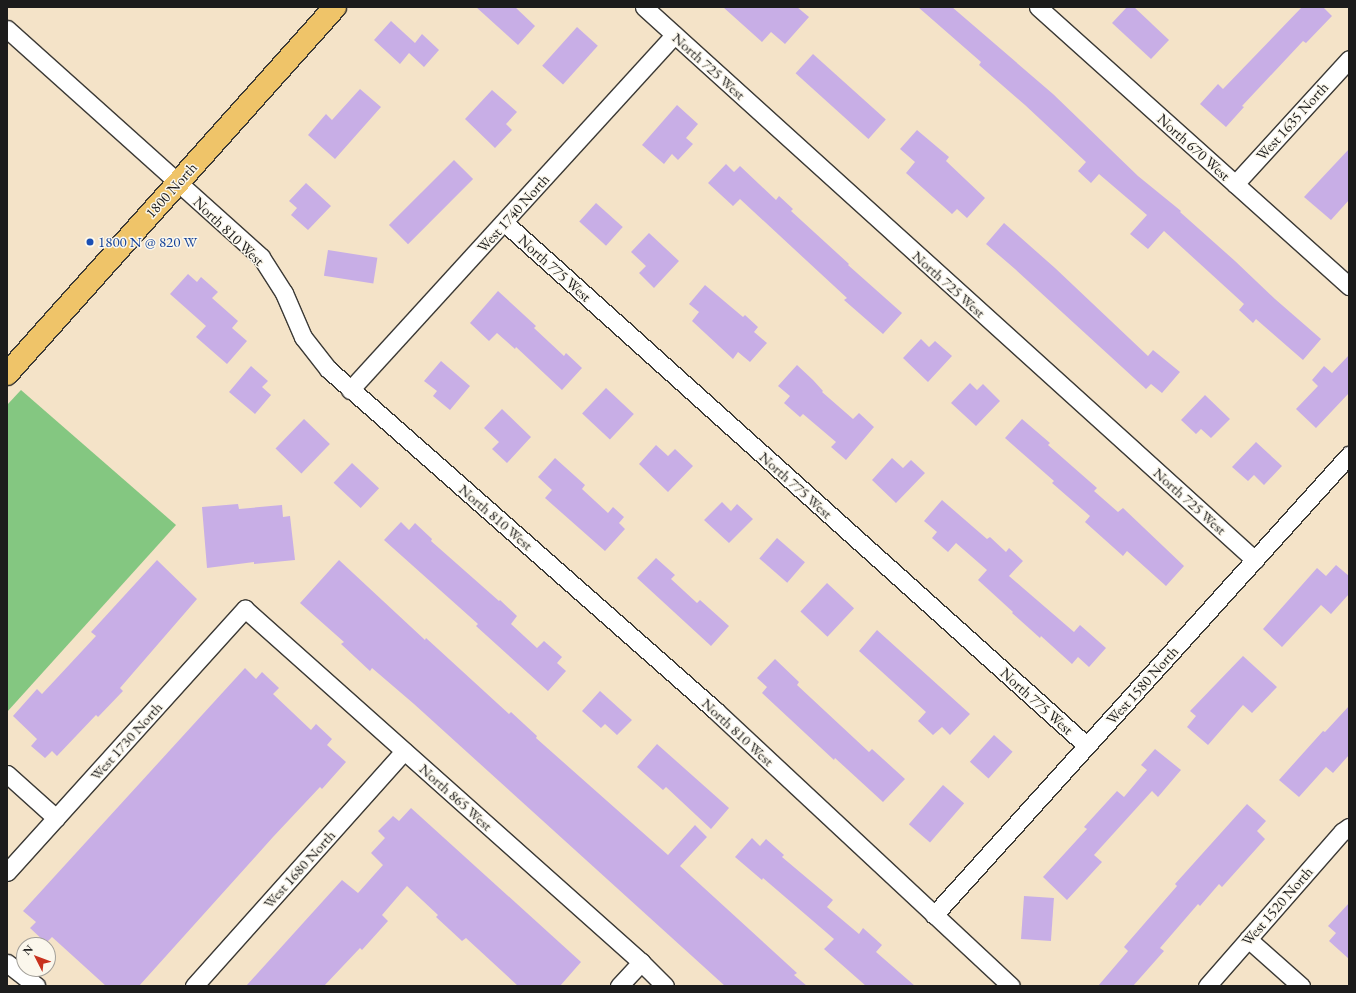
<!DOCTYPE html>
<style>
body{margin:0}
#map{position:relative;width:1356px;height:993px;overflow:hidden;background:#f4e3c8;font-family:"EB Garamond",serif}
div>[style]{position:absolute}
.green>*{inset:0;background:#84c781}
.building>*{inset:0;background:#c8aee6;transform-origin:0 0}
.roads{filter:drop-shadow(1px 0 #3c3a36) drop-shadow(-1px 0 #3c3a36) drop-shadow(0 1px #3c3a36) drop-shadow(0 -1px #3c3a36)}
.minor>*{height:17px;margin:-8.5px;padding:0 8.5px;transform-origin:8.5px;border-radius:8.5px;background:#fff}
.primary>*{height:22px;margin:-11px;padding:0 11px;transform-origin:11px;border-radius:11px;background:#efc469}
.dots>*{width:11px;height:11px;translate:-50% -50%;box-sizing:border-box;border:2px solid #fbf7ec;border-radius:50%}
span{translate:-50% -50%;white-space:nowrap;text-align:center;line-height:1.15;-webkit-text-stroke:3px #fbf7ec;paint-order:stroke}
.street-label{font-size:15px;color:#1c1c1c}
.transit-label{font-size:15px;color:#164399}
.left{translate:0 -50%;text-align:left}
.frame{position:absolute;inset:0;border:8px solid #1c1c1c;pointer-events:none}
.north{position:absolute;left:16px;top:937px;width:40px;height:40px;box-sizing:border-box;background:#fbf7ec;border:1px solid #a29f99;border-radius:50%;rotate:312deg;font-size:11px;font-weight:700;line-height:16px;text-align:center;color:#1c1c1c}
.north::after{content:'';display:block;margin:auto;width:14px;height:18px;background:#c8321e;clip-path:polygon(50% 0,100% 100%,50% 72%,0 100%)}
</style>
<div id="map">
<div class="green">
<div style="clip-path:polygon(21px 390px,176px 525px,7px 712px,7px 405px)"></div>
</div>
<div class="building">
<div style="clip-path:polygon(476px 7px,515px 7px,535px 26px,518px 45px)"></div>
<div style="clip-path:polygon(723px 7px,797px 7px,809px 17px,785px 44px,771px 32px,762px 42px)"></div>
<div style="clip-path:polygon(918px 7px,952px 7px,1053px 94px,1138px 176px,1181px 211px,1180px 212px,1235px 261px,1275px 299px,1321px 339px,1303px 360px,1256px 319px,1253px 323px,1239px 310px,1244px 304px,1164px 231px,1148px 249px,1130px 234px,1147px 215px,1099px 174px,1091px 183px,1078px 171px,1086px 162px,1025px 105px,979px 65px,981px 62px)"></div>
<div style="clip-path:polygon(1127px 7px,1134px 7px,1169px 40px,1151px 59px,1112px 23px)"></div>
<div style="clip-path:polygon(1302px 7px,1323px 7px,1332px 16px,1306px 43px,1303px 41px,1242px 106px,1244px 107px,1226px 127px,1200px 104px,1218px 84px,1223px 89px)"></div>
<div style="clip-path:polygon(391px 21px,415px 43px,422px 34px,439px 50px,424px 67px,409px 53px,400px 64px,374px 40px)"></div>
<div style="left:577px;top:27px;width:28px;height:52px;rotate:42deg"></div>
<div style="left:813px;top:54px;width:98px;height:26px;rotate:42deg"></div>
<div style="clip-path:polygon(360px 89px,381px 107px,335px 159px,308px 135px,326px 114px,332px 120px)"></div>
<div style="clip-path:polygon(492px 90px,517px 112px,506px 124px,512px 130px,495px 148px,465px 119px)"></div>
<div style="clip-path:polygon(677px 105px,698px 124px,686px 138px,693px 144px,678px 160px,672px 154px,664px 164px,642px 145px)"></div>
<div style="clip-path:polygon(917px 130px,949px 157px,946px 161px,985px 198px,967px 218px,957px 209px,952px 214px,906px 173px,915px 162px,900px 149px)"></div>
<div style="clip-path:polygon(1349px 149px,1349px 200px,1331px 220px,1304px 197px)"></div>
<div style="left:454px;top:160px;width:27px;height:92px;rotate:45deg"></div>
<div style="clip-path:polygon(726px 164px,734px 172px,740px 166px,776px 200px,779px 196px,793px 209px,791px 211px,849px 264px,848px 265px,902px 313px,883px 334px,844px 300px,847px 298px,740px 199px,733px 206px,708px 183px)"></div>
<div style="clip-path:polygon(306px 183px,331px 206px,308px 230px,291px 215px,297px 208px,289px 201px)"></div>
<div style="left:596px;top:203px;width:36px;height:25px;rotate:42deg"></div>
<div style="clip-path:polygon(1004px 223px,1055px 268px,1148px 356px,1153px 350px,1180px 372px,1162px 393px,1151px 384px,1146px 389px,1015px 269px,986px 244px)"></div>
<div style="clip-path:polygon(649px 233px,679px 261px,654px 288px,639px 273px,646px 266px,631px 252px)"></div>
<div style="left:328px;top:250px;width:50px;height:26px;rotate:9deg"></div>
<div style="clip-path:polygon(188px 274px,197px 282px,201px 277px,218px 292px,212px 298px,238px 321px,232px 328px,247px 341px,227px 364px,196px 337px,206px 326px,170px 294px)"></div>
<div style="clip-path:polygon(705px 285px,743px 317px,745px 315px,758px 327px,754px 332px,767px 343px,750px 362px,738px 352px,733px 359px,692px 321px,699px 312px,689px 304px)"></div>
<div style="clip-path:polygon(498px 291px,536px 326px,534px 328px,564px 356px,566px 353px,582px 368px,562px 390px,516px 347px,515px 349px,497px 333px,489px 341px,470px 323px)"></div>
<div style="clip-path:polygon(921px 339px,929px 347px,935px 341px,952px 356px,928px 382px,903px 358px)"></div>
<div style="clip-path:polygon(1349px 355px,1349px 393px,1316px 428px,1296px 409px,1318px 386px,1312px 380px,1324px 366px,1332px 373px)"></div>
<div style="clip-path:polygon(441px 361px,470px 386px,450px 410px,433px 396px,437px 391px,424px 381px)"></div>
<div style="clip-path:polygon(797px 365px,813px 380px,823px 391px,822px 392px,853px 419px,859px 413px,874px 427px,846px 460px,831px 447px,836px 442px,803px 414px,800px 417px,784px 403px,790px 396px,778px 386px)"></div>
<div style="clip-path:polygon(251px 366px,268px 381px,262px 387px,271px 395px,255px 414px,229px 392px)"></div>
<div style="clip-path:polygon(970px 383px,977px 390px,983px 384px,1000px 401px,976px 426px,951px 403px)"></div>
<div style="left:606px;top:388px;width:38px;height:35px;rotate:43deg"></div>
<div style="clip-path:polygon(1205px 395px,1230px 419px,1211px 438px,1201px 429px,1196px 434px,1181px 420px)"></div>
<div style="clip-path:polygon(502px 409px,531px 437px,507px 463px,492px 449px,499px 442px,484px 428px)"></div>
<div style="left:304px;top:419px;width:36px;height:41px;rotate:44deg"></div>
<div style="clip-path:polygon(1022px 419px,1050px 443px,1048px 445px,1097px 488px,1094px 491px,1118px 512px,1123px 508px,1184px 566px,1166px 586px,1127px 551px,1123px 556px,1085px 522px,1090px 516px,1052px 483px,1054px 481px,1005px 438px)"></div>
<div style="clip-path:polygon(1256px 442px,1282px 466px,1264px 485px,1254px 475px,1248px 481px,1232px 467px)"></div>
<div style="clip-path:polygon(656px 445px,668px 456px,675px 449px,693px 466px,668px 492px,639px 464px)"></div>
<div style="clip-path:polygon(555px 458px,585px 485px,582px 489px,608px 513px,613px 507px,624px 517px,619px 523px,625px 529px,605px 551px,545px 498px,552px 490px,538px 477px)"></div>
<div style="clip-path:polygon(892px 458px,903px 468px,911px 460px,925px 473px,896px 503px,872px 480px)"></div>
<div style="left:352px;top:463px;width:37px;height:27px;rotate:43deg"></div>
<div style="clip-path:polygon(942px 500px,987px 539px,990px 537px,1006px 552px,1009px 548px,1023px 561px,1009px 576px,1074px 632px,1080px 625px,1106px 648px,1089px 667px,1078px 657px,1072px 664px,1041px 636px,1040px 638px,1012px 613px,1013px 612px,978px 580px,987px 570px,956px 543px,948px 552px,932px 538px,937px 532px,924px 521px)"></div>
<div style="clip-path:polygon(722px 502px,731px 511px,737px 504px,753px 519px,729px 543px,704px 520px)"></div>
<div style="clip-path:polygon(238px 504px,239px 509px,282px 505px,283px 517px,290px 516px,295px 560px,254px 564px,254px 562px,207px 568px,202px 507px)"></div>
<div style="clip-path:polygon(401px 522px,409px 530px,415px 523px,432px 539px,431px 541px,499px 601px,500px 600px,517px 616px,511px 624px,537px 648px,544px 641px,562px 657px,557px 663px,566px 671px,548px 691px,476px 626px,478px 624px,384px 540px)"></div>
<div style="left:777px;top:538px;width:37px;height:27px;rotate:41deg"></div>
<div style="clip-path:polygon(656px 558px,675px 575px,671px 579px,697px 603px,700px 600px,729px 626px,711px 646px,637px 578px)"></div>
<div style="clip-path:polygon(157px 560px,197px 599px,120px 688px,123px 691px,98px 717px,96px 715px,57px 756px,52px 751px,45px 758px,31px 746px,37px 739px,13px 716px,37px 689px,42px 694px,96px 636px,91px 632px)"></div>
<div style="clip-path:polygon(339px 560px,425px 640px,426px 638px,509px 714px,511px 712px,537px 736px,536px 738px,668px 855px,695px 825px,707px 837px,680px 866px,797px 973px,794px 975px,807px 986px,725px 986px,414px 704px,372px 668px,370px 671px,341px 644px,344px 642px,300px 603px)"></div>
<div style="clip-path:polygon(1336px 565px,1349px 576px,1349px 594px,1331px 614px,1321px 605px,1282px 647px,1263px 629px,1317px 568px,1326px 576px)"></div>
<div style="left:827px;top:583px;width:37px;height:39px;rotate:43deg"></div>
<div style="clip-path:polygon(877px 630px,970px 714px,950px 735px,942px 727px,933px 735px,918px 721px,926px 712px,859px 651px)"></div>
<div style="clip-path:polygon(1243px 656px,1277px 687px,1252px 713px,1243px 705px,1208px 745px,1187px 727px,1196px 716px,1190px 711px)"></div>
<div style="clip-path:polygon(775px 659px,799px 682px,797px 685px,869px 752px,872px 749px,905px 779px,883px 802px,835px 758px,834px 760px,762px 693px,767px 687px,757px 678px)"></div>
<div style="clip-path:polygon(245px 668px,256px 679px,262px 672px,279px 688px,273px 694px,311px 730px,316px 724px,332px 739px,327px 745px,346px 762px,322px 789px,320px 787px,273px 837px,139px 986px,106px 986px,52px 937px,46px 943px,30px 928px,36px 922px,23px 911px)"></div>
<div style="clip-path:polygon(600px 691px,632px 720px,617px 735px,605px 724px,601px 728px,582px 711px)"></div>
<div style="clip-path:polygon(1349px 706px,1349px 755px,1333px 773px,1326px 767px,1299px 797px,1279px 780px,1323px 731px,1325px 732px)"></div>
<div style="left:994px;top:735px;width:25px;height:36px;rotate:42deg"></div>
<div style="clip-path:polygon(657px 744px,729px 808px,711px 829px,666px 787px,663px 790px,637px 767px)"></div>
<div style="clip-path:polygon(1155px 749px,1181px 770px,1158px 797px,1152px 791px,1094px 855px,1102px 862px,1067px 900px,1043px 877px,1087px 829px,1084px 827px,1117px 791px,1124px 797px,1147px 770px,1141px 765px)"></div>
<div style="left:943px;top:785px;width:28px;height:52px;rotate:41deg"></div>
<div style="clip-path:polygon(1247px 804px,1266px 821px,1257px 831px,1265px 839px,1222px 887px,1219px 884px,1200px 906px,1198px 904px,1160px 948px,1164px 951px,1133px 986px,1098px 986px,1128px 951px,1124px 947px,1177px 886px,1175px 884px)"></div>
<div style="clip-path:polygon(411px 808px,581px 962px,560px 986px,518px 986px,466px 938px,462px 941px,436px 917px,438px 915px,407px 886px,382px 915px,388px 921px,362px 950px,360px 948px,324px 986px,246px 986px,342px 880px,358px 893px,383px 865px,371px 853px,385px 838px,378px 831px,393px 816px,399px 821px)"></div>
<div style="clip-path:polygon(752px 838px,760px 846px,766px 839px,784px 855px,782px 857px,833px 900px,827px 907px,859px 934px,863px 928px,882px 945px,876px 952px,915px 986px,866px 986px,824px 949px,834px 939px,763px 878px,762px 880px,735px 857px)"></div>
<div style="left:1024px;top:896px;width:30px;height:43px;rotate:4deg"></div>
<div style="clip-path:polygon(1349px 903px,1349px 959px,1329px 941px,1336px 933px,1328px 926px)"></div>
</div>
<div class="roads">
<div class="minor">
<div style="left:644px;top:7px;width:824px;rotate:42.15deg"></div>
<div style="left:1038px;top:7px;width:418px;rotate:41.9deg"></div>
<div style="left:7px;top:29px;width:341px;rotate:41.9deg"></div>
<div style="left:261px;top:257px;width:43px;rotate:57.4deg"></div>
<div style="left:284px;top:293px;width:48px;rotate:66.6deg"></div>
<div style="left:303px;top:337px;width:41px;rotate:52deg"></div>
<div style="left:328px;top:369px;width:517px;rotate:41.39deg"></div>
<div style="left:716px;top:711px;width:403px;rotate:43deg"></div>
<div style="left:1235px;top:184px;width:169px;rotate:-47.6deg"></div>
<div style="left:505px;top:223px;width:782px;rotate:41.94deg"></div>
<div style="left:350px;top:390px;width:481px;rotate:-47.6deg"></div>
<div style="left:7px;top:774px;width:66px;rotate:41.9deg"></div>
<div style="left:7px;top:872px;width:355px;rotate:-47.9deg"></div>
<div style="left:245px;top:609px;width:530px;rotate:41.71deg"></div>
<div style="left:641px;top:962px;width:34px;rotate:45deg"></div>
<div style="left:934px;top:915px;width:620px;rotate:-47.94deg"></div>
<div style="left:1248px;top:939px;width:71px;rotate:41.6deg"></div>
<div style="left:7px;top:963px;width:37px;rotate:38deg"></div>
<div style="left:194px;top:986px;width:315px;rotate:-48.2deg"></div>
<div style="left:619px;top:986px;width:33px;rotate:-47deg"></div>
<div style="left:1207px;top:986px;width:205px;rotate:-48.8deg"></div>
<div style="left:1342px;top:832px;width:9px;rotate:-36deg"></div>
</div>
<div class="primary">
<div style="left:7px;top:374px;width:492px;rotate:-48.2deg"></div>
</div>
</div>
<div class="dots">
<div style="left:90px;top:242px;background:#1a4fb4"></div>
</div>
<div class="street-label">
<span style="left:709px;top:66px;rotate:42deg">North 725 West</span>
<span style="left:1292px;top:121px;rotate:-48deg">West 1635 North</span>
<span style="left:1194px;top:147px;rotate:42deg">North 670 West</span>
<span style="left:171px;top:190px;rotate:-48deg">1800 North</span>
<span style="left:513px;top:213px;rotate:-48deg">West 1740 North</span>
<span style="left:229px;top:231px;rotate:44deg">North 810 West</span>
<span style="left:555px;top:268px;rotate:42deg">North 775 West</span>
<span style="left:949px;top:284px;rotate:42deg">North 725 West</span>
<span style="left:796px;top:485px;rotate:42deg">North 775 West</span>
<span style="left:1190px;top:501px;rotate:42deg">North 725 West</span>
<span style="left:496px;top:517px;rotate:41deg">North 810 West</span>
<span style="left:1142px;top:685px;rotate:-48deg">West 1580 North</span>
<span style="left:1037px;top:701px;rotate:42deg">North 775 West</span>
<span style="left:738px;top:732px;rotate:43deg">North 810 West</span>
<span style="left:126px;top:741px;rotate:-48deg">West 1730 North</span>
<span style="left:456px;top:797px;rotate:42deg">North 865 West</span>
<span style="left:299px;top:869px;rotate:-48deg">West 1680 North</span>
<span style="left:1277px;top:906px;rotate:-49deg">West 1520 North</span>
</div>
<div class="transit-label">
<span class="left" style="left:98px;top:242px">1800 N @ 820 W</span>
</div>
<div class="frame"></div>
<div class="north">N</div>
</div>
